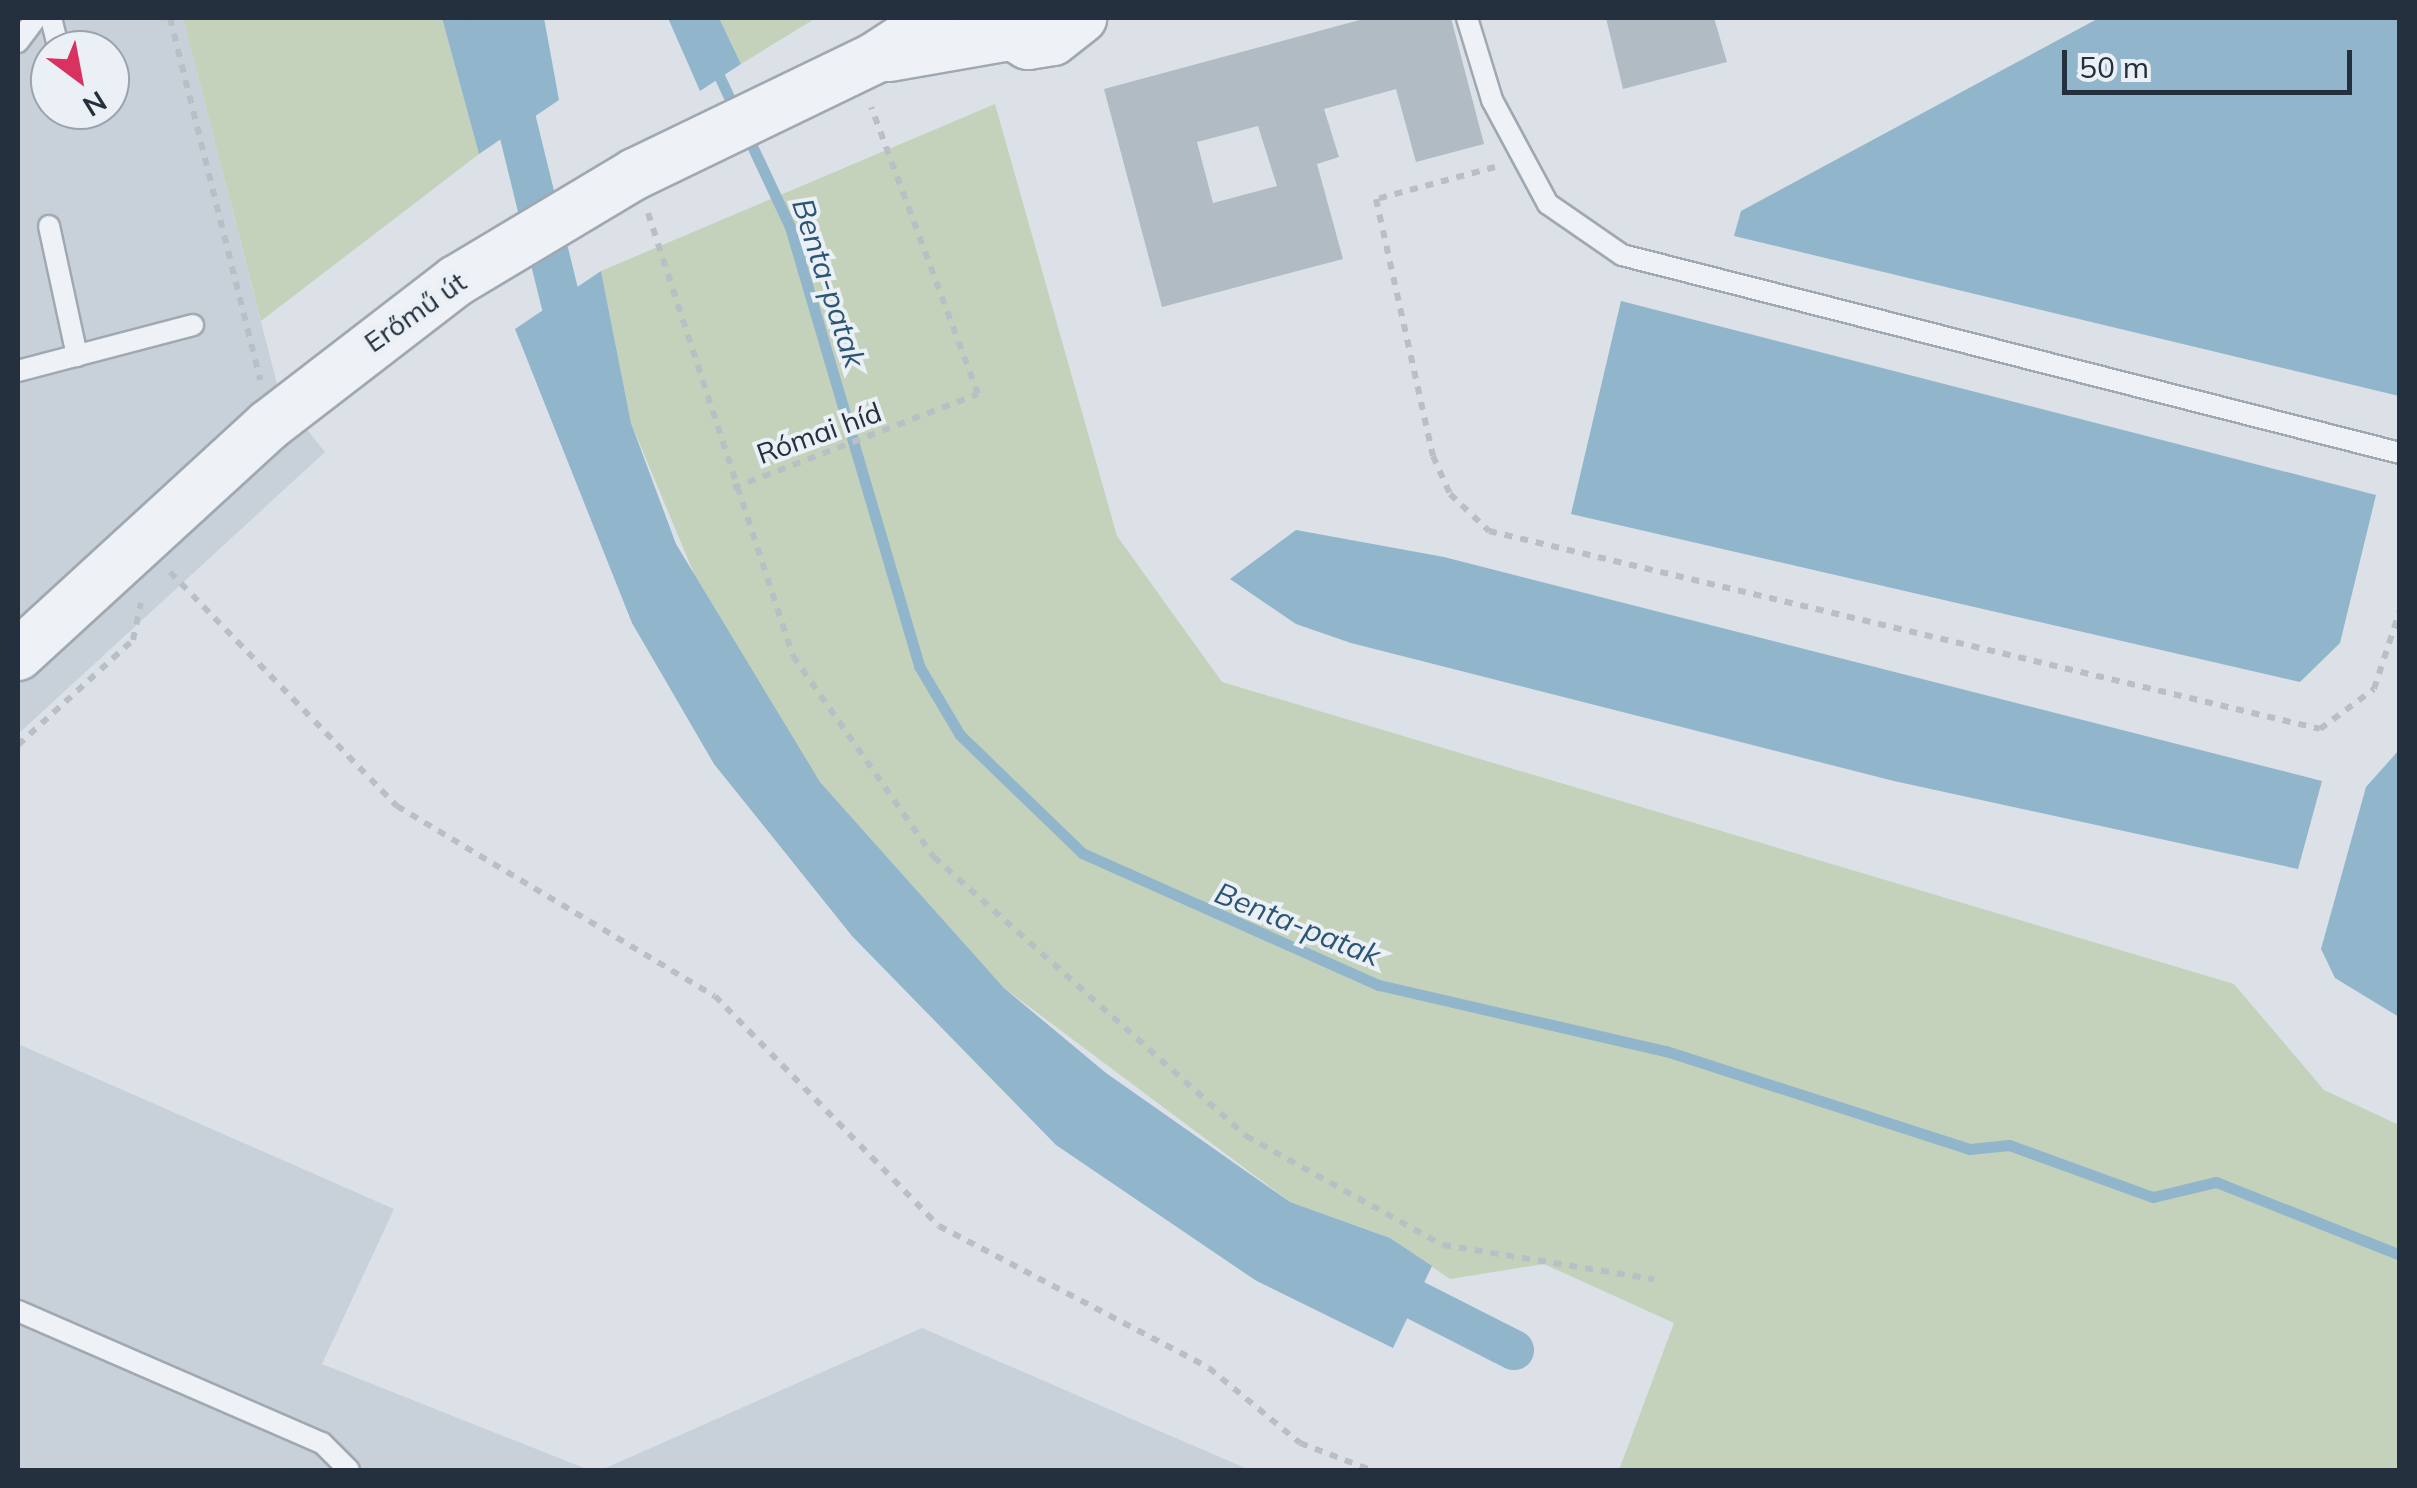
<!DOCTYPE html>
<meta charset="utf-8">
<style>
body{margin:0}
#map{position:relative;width:2417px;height:1488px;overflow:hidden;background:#dbe1e7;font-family:Mulish,sans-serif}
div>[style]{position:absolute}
.built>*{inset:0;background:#c8d0d9}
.green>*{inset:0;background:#c4d2bb}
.water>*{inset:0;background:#91b5cb}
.stream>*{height:11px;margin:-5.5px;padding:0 5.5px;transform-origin:5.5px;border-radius:5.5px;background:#91b5cb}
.canal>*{height:40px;margin:-20px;padding:0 20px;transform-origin:20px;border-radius:20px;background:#91b5cb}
.building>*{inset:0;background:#b1bbc4}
.path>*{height:6px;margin-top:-3px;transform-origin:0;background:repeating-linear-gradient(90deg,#b9bfc5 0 8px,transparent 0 16px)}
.roads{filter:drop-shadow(2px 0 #a0a8b1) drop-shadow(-2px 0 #a0a8b1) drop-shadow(0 2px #a0a8b1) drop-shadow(0 -2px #a0a8b1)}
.service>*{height:20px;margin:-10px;padding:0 10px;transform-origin:10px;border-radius:10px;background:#eef1f5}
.tertiary>*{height:50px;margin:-25px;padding:0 25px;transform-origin:25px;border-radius:25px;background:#eef1f5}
span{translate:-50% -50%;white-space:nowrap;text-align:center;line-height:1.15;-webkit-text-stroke:8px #eaf0f5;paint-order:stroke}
.street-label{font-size:28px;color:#24303e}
.water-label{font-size:30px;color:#2a5575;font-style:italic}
.frame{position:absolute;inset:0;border:20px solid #24303e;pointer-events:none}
.north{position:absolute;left:30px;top:30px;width:100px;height:100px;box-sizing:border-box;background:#eaf0f5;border:2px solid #9ba3ac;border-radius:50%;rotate:148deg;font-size:28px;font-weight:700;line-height:40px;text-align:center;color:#24303e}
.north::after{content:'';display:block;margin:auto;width:35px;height:45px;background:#da3260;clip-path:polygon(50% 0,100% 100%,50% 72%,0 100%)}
.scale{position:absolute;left:2062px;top:50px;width:290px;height:45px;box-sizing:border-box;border:5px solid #24303e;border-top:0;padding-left:12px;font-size:30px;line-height:35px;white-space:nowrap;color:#24303e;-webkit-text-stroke:8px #eaf0f5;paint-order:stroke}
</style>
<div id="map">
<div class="built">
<div style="clip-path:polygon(evenodd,18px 18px,183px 18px,280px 396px,325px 452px,18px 734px,18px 18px,50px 50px,110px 50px,110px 110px,50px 110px,50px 50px)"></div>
<div style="clip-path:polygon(18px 1044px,394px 1209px,322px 1364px,589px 1470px,18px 1470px)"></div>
<div style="clip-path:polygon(922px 1328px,1150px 1427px,1250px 1470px,601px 1470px)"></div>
</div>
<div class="green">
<div style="clip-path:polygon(183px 18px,442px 18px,479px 154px,261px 321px)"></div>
<div style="clip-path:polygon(719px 18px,816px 18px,741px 64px)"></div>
<div style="clip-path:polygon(995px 104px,1117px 536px,1222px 682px,2234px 984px,2324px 1090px,2399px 1125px,2399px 1470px,1619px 1470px,1674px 1323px,1544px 1264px,1450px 1279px,1390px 1238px,1290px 1202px,1004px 988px,820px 782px,705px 600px,631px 423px,601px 271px)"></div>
</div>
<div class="water">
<div style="clip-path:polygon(442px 18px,544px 18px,559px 100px,479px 154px)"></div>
<div style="clip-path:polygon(668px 18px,719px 18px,741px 64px,700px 91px)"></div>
<div style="clip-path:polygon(2099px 18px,2399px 18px,2399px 396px,1734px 236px,1741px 211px)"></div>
<div style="clip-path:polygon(601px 271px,631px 423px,676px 544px,820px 782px,1004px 988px,1106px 1073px,1290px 1202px,1390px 1238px,1432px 1266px,1393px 1348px,1255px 1280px,1056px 1145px,852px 936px,714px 764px,632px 623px,515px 329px)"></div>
<div style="clip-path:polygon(1621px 301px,2376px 495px,2340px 643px,2300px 682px,1571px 514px)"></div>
<div style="clip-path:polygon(1296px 530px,1444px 557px,2322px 781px,2298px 869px,1894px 781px,1351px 643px,1296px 624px,1230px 579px)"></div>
<div style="clip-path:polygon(2399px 750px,2399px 1017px,2335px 978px,2321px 949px,2366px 787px)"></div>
</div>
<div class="stream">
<div style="left:714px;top:65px;width:52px;rotate:64.9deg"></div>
<div style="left:746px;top:133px;width:104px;rotate:64.9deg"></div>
<div style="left:790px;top:227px;width:458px;rotate:73.6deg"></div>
<div style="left:919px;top:666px;width:80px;rotate:59.3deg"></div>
<div style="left:960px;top:735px;width:170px;rotate:44deg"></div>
<div style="left:1082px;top:853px;width:325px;rotate:24deg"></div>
<div style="left:1379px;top:985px;width:294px;rotate:13deg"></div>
<div style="left:1666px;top:1051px;width:319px;rotate:17.9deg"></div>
<div style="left:1970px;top:1149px;width:39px;rotate:-6deg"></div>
<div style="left:2009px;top:1145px;width:153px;rotate:19.9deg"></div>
<div style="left:2153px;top:1197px;width:65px;rotate:-13.4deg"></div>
<div style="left:2216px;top:1182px;width:198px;rotate:21.6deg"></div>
</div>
<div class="canal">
<div style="left:491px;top:18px;width:343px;rotate:76.2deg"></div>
<div style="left:1366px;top:1275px;width:166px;rotate:26.9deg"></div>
</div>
<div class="building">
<div style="clip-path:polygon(evenodd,1367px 18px,1451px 18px,1484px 144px,1416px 162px,1396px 89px,1324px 109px,1339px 157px,1317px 164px,1343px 259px,1162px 307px,1104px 89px,1367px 18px,1258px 126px,1277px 186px,1213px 203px,1197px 142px,1258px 126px)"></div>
<div style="clip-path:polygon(1606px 18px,1714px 18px,1727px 62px,1623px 89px)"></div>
</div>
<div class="path">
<div style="left:170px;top:18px;width:373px;rotate:76deg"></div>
<div style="left:1495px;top:167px;width:123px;rotate:164.9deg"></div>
<div style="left:1376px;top:199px;width:263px;rotate:77.5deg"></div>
<div style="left:1433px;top:456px;width:42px;rotate:65.9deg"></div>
<div style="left:1450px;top:494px;width:54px;rotate:43.5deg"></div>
<div style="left:1489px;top:531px;width:854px;rotate:13.4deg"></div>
<div style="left:2320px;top:729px;width:67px;rotate:-36.5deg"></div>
<div style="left:2374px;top:689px;width:83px;rotate:-71.8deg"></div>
<div style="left:648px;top:213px;width:466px;rotate:71.9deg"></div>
<div style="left:793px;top:656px;width:246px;rotate:55deg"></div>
<div style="left:934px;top:857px;width:419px;rotate:41.8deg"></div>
<div style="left:1246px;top:1136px;width:225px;rotate:29deg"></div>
<div style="left:1443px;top:1245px;width:214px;rotate:9.2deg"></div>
<div style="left:733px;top:488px;width:262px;rotate:-21deg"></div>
<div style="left:978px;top:394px;width:306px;rotate:-110.4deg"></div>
<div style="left:170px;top:572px;width:326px;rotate:45.9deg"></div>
<div style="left:397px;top:806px;width:370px;rotate:30.9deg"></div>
<div style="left:715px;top:996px;width:321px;rotate:45.8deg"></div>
<div style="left:939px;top:1226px;width:305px;rotate:27.7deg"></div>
<div style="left:1209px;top:1368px;width:118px;rotate:39.5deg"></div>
<div style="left:1300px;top:1443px;width:76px;rotate:20.8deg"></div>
<div style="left:18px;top:745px;width:156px;rotate:-42.4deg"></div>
<div style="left:133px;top:640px;width:38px;rotate:-78deg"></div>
</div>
<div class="roads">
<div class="service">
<div style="left:51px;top:18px;width:33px;rotate:76deg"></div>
<div style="left:1467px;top:18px;width:86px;rotate:73deg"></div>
<div style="left:1492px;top:100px;width:118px;rotate:61.7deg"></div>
<div style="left:1548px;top:204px;width:90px;rotate:34.6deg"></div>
<div style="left:1622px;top:255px;width:803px;rotate:14.28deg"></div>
<div style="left:18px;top:42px;width:30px;rotate:-53deg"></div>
<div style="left:49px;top:226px;width:133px;rotate:77.8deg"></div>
<div style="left:18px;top:371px;width:181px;rotate:-14.7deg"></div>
<div style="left:18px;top:1311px;width:331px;rotate:23.5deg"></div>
<div style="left:322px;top:1443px;width:38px;rotate:45deg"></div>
</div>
<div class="tertiary">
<div style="left:985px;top:18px;width:50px;rotate:31.2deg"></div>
<div style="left:1028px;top:44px;width:25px;rotate:-9deg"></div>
<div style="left:1053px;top:40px;width:36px;rotate:-38deg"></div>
<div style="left:890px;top:56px;width:115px;rotate:-10deg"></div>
<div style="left:18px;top:655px;width:340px;rotate:-42.5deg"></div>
<div style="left:269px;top:425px;width:236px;rotate:-37.6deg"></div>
<div style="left:456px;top:281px;width:209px;rotate:-30.9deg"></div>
<div style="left:635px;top:174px;width:267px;rotate:-25.8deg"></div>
<div style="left:875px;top:58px;width:73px;rotate:-33.3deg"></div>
</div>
</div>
<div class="street-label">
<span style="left:415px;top:312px;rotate:-35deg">Erőmű út</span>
<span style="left:819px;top:433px;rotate:-20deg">Római híd</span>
</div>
<div class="water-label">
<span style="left:829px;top:283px;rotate:72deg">Benta-patak</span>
<span style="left:1298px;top:924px;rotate:22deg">Benta-patak</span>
</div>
<div class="frame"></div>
<div class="north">N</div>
<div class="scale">50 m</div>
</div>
